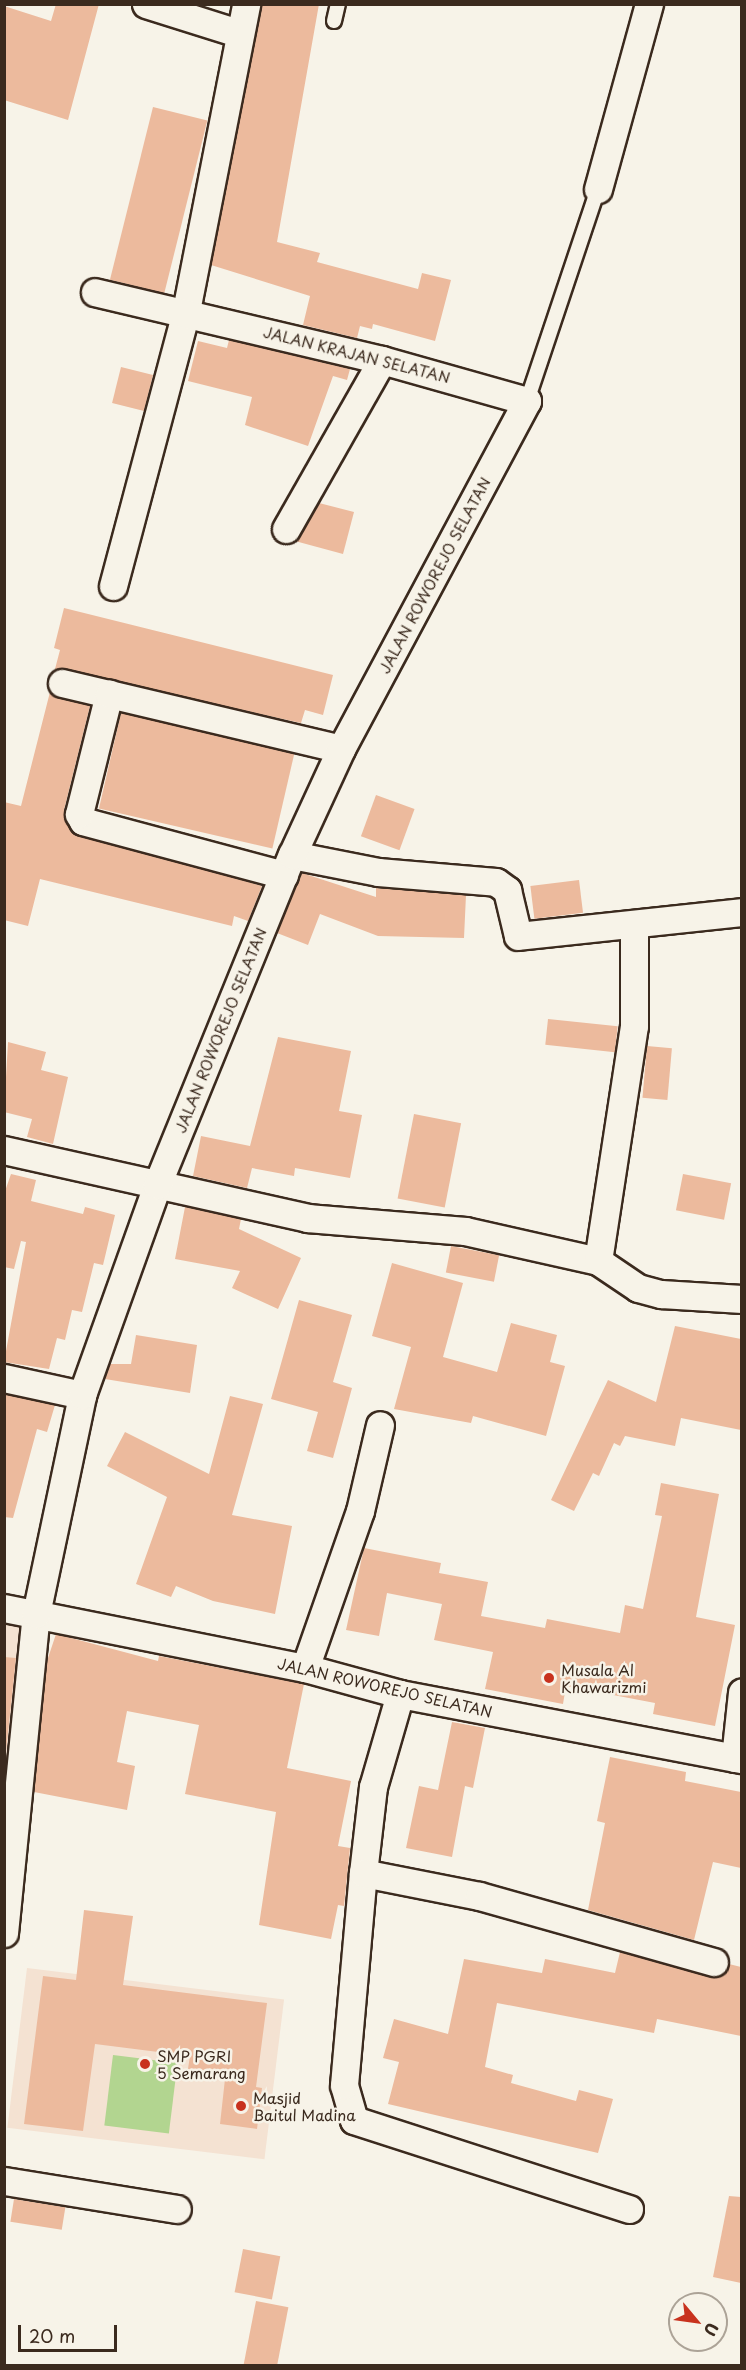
<!DOCTYPE html>
<style>
body{margin:0}
#map{position:relative;width:746px;height:2370px;overflow:hidden;background:#f7f3e8;font-family:"Playpen Sans",sans-serif}
div>[style]{position:absolute}
.built>*{inset:0;background:#f4e2d2;transform-origin:0 0}
.green>*{inset:0;background:#b2d590;transform-origin:0 0}
.building>*{inset:0;background:#ecba9d;transform-origin:0 0}
.roads{filter:drop-shadow(2px 0 #3b2a1e) drop-shadow(-2px 0 #3b2a1e) drop-shadow(0 2px #3b2a1e) drop-shadow(0 -2px #3b2a1e)}
.lane>*{height:14px;margin:-7px;padding:0 7px;transform-origin:7px;border-radius:7px;background:#f7f3e8}
.street>*{height:27px;margin:-13.5px;padding:0 13.5px;transform-origin:13.5px;border-radius:13.5px;background:#f7f3e8}
.dots>*{width:16px;height:16px;translate:-50% -50%;box-sizing:border-box;border:3px solid #f7f3e8;border-radius:50%}
span{translate:-50% -50%;white-space:nowrap;text-align:center;line-height:1.15;-webkit-text-stroke:5px #f7f3e8;paint-order:stroke}
.street-label{font-size:15px;color:#3b2a1e}
.poi-label{font-size:15px;color:#3b2a1e}
.left{translate:0 -50%;text-align:left}
.frame{position:absolute;inset:0;border:6px solid #3b2a1e;pointer-events:none}
.north{position:absolute;left:668px;top:2292px;width:60px;height:60px;box-sizing:border-box;background:#f7f3e8;border:2px solid #aca397;border-radius:50%;rotate:119deg;font-size:16px;font-weight:700;line-height:24px;text-align:center;color:#3b2a1e}
.north::after{content:'';display:block;margin:auto;width:21px;height:27px;background:#c8321e;clip-path:polygon(50% 0,100% 100%,50% 72%,0 100%)}
.scale{position:absolute;left:18px;top:2325px;width:99px;height:27px;box-sizing:border-box;border:3px solid #3b2a1e;border-top:0;padding-left:8px;font-size:18px;line-height:21px;white-space:nowrap;color:#3b2a1e;-webkit-text-stroke:4px #f7f3e8;paint-order:stroke}
</style>
<div id="map">
<div class="built">
<div style="clip-path:polygon(5px 1605px,28px 1610px,5px 1810px)"></div>
<div style="left:27px;top:1968px;width:259px;height:161px;rotate:7deg"></div>
</div>
<div class="green">
<div style="left:113px;top:2055px;width:65px;height:71px;rotate:7deg"></div>
</div>
<div class="building">
<div style="clip-path:polygon(56px 4px,99px 4px,68px 120px,4px 100px,4px 6px,51px 21px)"></div>
<div style="clip-path:polygon(262px 4px,319px 4px,277px 242px,320px 253px,317px 262px,418px 289px,422px 273px,451px 280px,435px 341px,373px 324px,372px 329px,360px 326px,357px 338px,303px 325px,310px 296px,211px 265px)"></div>
<div style="left:153px;top:107px;width:56px;height:178px;rotate:14deg"></div>
<div style="clip-path:polygon(229px 340px,350px 369px,347px 380px,333px 376px,308px 446px,245px 425px,252px 397px,188px 381px,198px 341px,227px 348px)"></div>
<div style="left:121px;top:367px;width:33px;height:37px;rotate:14deg"></div>
<div style="clip-path:polygon(319px 503px,354px 512px,343px 554px,295px 541px)"></div>
<div style="clip-path:polygon(64px 608px,333px 675px,323px 715px,305px 710px,301px 723px,55px 669px,60px 650px,54px 648px)"></div>
<div style="clip-path:polygon(50px 692px,90px 706px,64px 810px,70px 829px,262px 886px,248px 921px,234px 916px,232px 926px,40px 879px,28px 926px,4px 920px,4px 802px,21px 806px)"></div>
<div style="left:121px;top:713px;width:178px;height:98px;rotate:13deg"></div>
<div style="left:376px;top:795px;width:41px;height:44px;rotate:20deg"></div>
<div style="clip-path:polygon(302px 873px,376px 897px,376px 888px,466px 895px,464px 938px,378px 936px,320px 914px,308px 945px,277px 933px)"></div>
<div style="left:579px;top:880px;width:33px;height:49px;rotate:83deg"></div>
<div style="left:548px;top:1019px;width:70px;height:26px;rotate:6deg"></div>
<div style="clip-path:polygon(278px 1037px,351px 1051px,339px 1111px,362px 1115px,350px 1178px,295px 1168px,294px 1176px,252px 1168px,247px 1188px,193px 1176px,201px 1136px,250px 1146px)"></div>
<div style="clip-path:polygon(8px 1042px,46px 1052px,41px 1070px,68px 1077px,53px 1144px,27px 1137px,32px 1119px,4px 1112px)"></div>
<div style="left:647px;top:1046px;width:25px;height:52px;rotate:5deg"></div>
<div style="left:414px;top:1114px;width:48px;height:86px;rotate:11deg"></div>
<div style="clip-path:polygon(11px 1174px,36px 1180px,31px 1201px,83px 1214px,85px 1207px,115px 1215px,103px 1265px,94px 1263px,82px 1312px,72px 1310px,65px 1340px,57px 1338px,49px 1369px,4px 1362px,26px 1242px,21px 1241px,14px 1269px,4px 1267px,4px 1194px)"></div>
<div style="left:683px;top:1174px;width:49px;height:37px;rotate:11deg"></div>
<div style="clip-path:polygon(185px 1207px,241px 1219px,239px 1229px,301px 1258px,278px 1309px,232px 1288px,240px 1271px,175px 1259px)"></div>
<div style="left:451px;top:1246px;width:49px;height:27px;rotate:11deg"></div>
<div style="clip-path:polygon(392px 1263px,463px 1283px,443px 1357px,497px 1372px,511px 1323px,557px 1335px,550px 1362px,565px 1366px,546px 1436px,473px 1416px,471px 1423px,394px 1409px,411px 1347px,372px 1336px)"></div>
<div style="clip-path:polygon(299px 1300px,352px 1315px,333px 1382px,352px 1388px,333px 1458px,307px 1451px,318px 1412px,271px 1399px)"></div>
<div style="clip-path:polygon(675px 1326px,741px 1339px,741px 1430px,681px 1418px,675px 1446px,625px 1436px,620px 1446px,614px 1443px,599px 1476px,593px 1473px,574px 1511px,551px 1500px,608px 1380px,656px 1402px)"></div>
<div style="clip-path:polygon(136px 1335px,197px 1345px,190px 1393px,105px 1379px,110px 1364px,131px 1364px)"></div>
<div style="clip-path:polygon(4px 1394px,55px 1405px,47px 1432px,37px 1429px,13px 1518px,4px 1517px)"></div>
<div style="clip-path:polygon(230px 1396px,263px 1404px,232px 1515px,292px 1526px,275px 1614px,213px 1601px,176px 1586px,171px 1597px,136px 1584px,167px 1497px,107px 1466px,125px 1432px,209px 1474px)"></div>
<div style="clip-path:polygon(661px 1483px,719px 1494px,696px 1617px,735px 1625px,715px 1726px,653px 1714px,655px 1703px,566px 1686px,563px 1704px,485px 1689px,493px 1652px,434px 1640px,442px 1604px,387px 1593px,379px 1636px,346px 1630px,364px 1548px,441px 1563px,439px 1573px,488px 1582px,481px 1616px,545px 1628px,547px 1619px,620px 1633px,625px 1605px,643px 1609px,662px 1516px,655px 1515px)"></div>
<div style="clip-path:polygon(56px 1634px,158px 1661px,159px 1656px,304px 1684px,287px 1768px,351px 1781px,338px 1846px,350px 1848px,344px 1906px,338px 1905px,331px 1939px,259px 1925px,276px 1812px,185px 1794px,199px 1725px,127px 1711px,117px 1762px,135px 1766px,127px 1810px,34px 1792px,47px 1661px)"></div>
<div style="clip-path:polygon(4px 1657px,16px 1658px,4px 1770px)"></div>
<div style="clip-path:polygon(452px 1722px,485px 1728px,473px 1788px,465px 1786px,452px 1857px,406px 1848px,419px 1786px,438px 1790px)"></div>
<div style="clip-path:polygon(610px 1757px,686px 1772px,685px 1781px,741px 1792px,741px 1868px,713px 1862px,694px 1940px,588px 1910px,605px 1823px,597px 1821px)"></div>
<div style="clip-path:polygon(84px 1910px,133px 1916px,123px 1985px,267px 2003px,256px 2087px,262px 2088px,257px 2129px,220px 2124px,225px 2079px,187px 2075px,190px 2056px,95px 2044px,83px 2131px,24px 2124px,43px 1976px,76px 1980px)"></div>
<div style="clip-path:polygon(620px 1952px,710px 1977px,725px 1974px,729px 1964px,741px 1967px,741px 2036px,657px 2019px,654px 2033px,497px 2003px,485px 2067px,513px 2075px,511px 2083px,576px 2101px,579px 2090px,613px 2099px,598px 2153px,388px 2104px,399px 2062px,383px 2058px,394px 2019px,448px 2034px,464px 1959px,542px 1973px,545px 1959px,615px 1973px)"></div>
<div style="clip-path:polygon(729px 2196px,741px 2197px,741px 2283px,713px 2277px)"></div>
<div style="left:14px;top:2199px;width:52px;height:23px;rotate:9deg"></div>
<div style="left:243px;top:2249px;width:38px;height:44px;rotate:11deg"></div>
<div style="left:256px;top:2301px;width:33px;height:66px;rotate:11deg"></div>
</div>
<div class="roads">
<div class="lane">
<div style="left:334px;top:21px;width:17px;rotate:-77deg"></div>
<div style="left:527px;top:401px;width:224px;rotate:-71.5deg"></div>
</div>
<div class="street">
<div style="left:146px;top:4px;width:96px;rotate:17.5deg"></div>
<div style="left:598px;top:189px;width:192px;rotate:-74.6deg"></div>
<div style="left:286px;top:529px;width:194px;rotate:-60.4deg"></div>
<div style="left:113px;top:586px;width:285px;rotate:-75.1deg"></div>
<div style="left:186px;top:311px;width:313px;rotate:-78.9deg"></div>
<div style="left:62px;top:683px;width:48px;rotate:13.2deg"></div>
<div style="left:292px;top:855px;width:88px;rotate:11.2deg"></div>
<div style="left:378px;top:872px;width:118px;rotate:4.8deg"></div>
<div style="left:496px;top:882px;width:14px;rotate:36deg"></div>
<div style="left:507px;top:890px;width:47px;rotate:76.6deg"></div>
<div style="left:518px;top:936px;width:225px;rotate:-6.1deg"></div>
<div style="left:284px;top:875px;width:208px;rotate:-165deg"></div>
<div style="left:83px;top:821px;width:8px;rotate:-120deg"></div>
<div style="left:79px;top:814px;width:124px;rotate:-76deg"></div>
<div style="left:109px;top:694px;width:238px;rotate:13.3deg"></div>
<div style="left:4px;top:1150px;width:311px;rotate:12.6deg"></div>
<div style="left:307px;top:1218px;width:159px;rotate:4.7deg"></div>
<div style="left:465px;top:1231px;width:136px;rotate:12.7deg"></div>
<div style="left:598px;top:1261px;width:48px;rotate:34deg"></div>
<div style="left:638px;top:1288px;width:24px;rotate:15deg"></div>
<div style="left:661px;top:1294px;width:81px;rotate:3.5deg"></div>
<div style="left:598px;top:1261px;width:238px;rotate:-81.3deg"></div>
<div style="left:634px;top:1026px;width:99px;rotate:-90deg"></div>
<div style="left:4px;top:1378px;width:80px;rotate:12.3deg"></div>
<div style="left:4px;top:1608px;width:307px;rotate:11.3deg"></div>
<div style="left:305px;top:1668px;width:98px;rotate:15.3deg"></div>
<div style="left:400px;top:1694px;width:348px;rotate:10.8deg"></div>
<div style="left:305px;top:1668px;width:166px;rotate:-70.7deg"></div>
<div style="left:360px;top:1511px;width:88px;rotate:-76.9deg"></div>
<div style="left:735px;top:1758px;width:66px;rotate:-83.9deg"></div>
<div style="left:363px;top:1873px;width:87px;rotate:-83.4deg"></div>
<div style="left:373px;top:1787px;width:97px;rotate:-73.8deg"></div>
<div style="left:4px;top:1933px;width:321px;rotate:-84.3deg"></div>
<div style="left:36px;top:1614px;width:224px;rotate:-78.1deg"></div>
<div style="left:82px;top:1395px;width:223px;rotate:-70.3deg"></div>
<div style="left:157px;top:1185px;width:357px;rotate:-67.8deg"></div>
<div style="left:292px;top:855px;width:117px;rotate:-65.2deg"></div>
<div style="left:341px;top:749px;width:395px;rotate:-61.9deg"></div>
<div style="left:527px;top:401px;width:151px;rotate:-164.2deg"></div>
<div style="left:382px;top:360px;width:295px;rotate:-166.7deg"></div>
<div style="left:4px;top:2181px;width:175px;rotate:9.2deg"></div>
<div style="left:629px;top:2209px;width:289px;rotate:-162.1deg"></div>
<div style="left:354px;top:2120px;width:36px;rotate:-106deg"></div>
<div style="left:344px;top:2085px;width:213px;rotate:-84.9deg"></div>
<div style="left:363px;top:1873px;width:118px;rotate:11.2deg"></div>
<div style="left:479px;top:1896px;width:244px;rotate:15.7deg"></div>
</div>
</div>
<div class="dots">
<div style="left:549px;top:1678px;background:#c8321e"></div>
<div style="left:145px;top:2064px;background:#c8321e"></div>
<div style="left:241px;top:2106px;background:#c8321e"></div>
</div>
<div class="street-label">
<span style="left:357px;top:354px;rotate:14deg">JALAN KRAJAN SELATAN</span>
<span style="left:434px;top:575px;rotate:-62deg">JALAN ROWOREJO SELATAN</span>
<span style="left:220px;top:1030px;rotate:-68deg">JALAN ROWOREJO SELATAN</span>
<span style="left:385px;top:1687px;rotate:13deg">JALAN ROWOREJO SELATAN</span>
</div>
<div class="poi-label">
<span class="left" style="left:561px;top:1678px">Musala Al<br>Khawarizmi</span>
<span class="left" style="left:157px;top:2064px">SMP PGRI<br>5 Semarang</span>
<span class="left" style="left:253px;top:2106px">Masjid<br>Baitul Madina</span>
</div>
<div class="frame"></div>
<div class="north">U</div>
<div class="scale">20 m</div>
</div>
